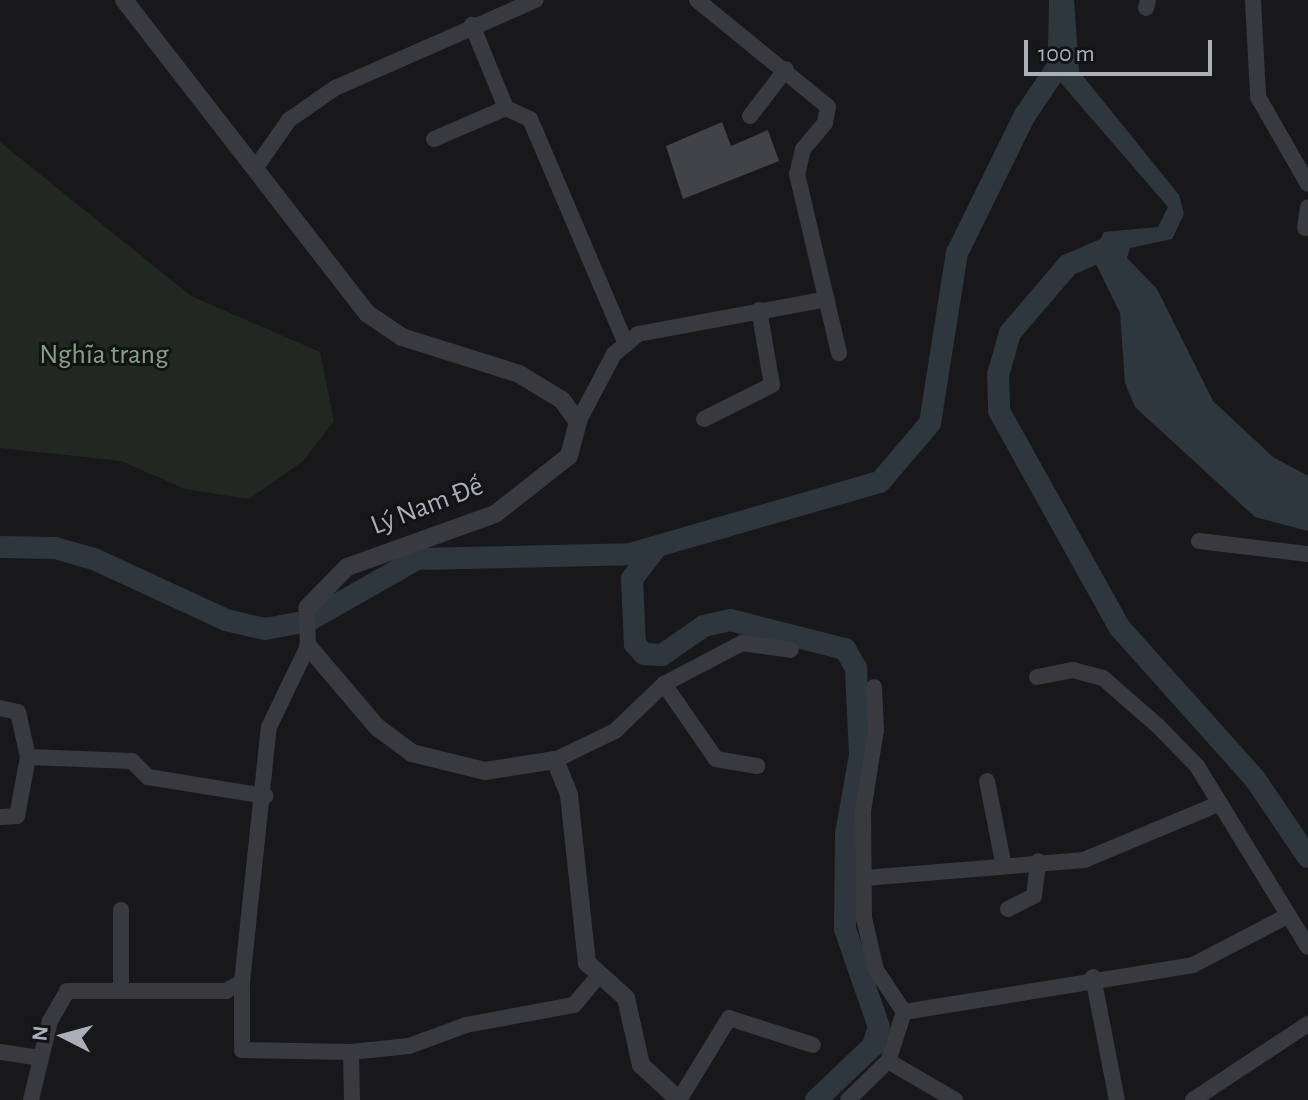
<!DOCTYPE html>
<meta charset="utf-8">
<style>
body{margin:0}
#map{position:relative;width:1308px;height:1100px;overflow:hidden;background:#18181a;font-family:"Alegreya Sans",sans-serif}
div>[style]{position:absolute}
.green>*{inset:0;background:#202821}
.water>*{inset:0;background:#2e373e}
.river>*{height:22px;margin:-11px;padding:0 11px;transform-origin:11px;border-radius:11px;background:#2e373e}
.building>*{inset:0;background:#424347}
.minor>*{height:16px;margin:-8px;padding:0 8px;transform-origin:8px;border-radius:8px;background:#393a3f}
.tertiary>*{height:18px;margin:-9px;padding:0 9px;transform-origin:9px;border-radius:9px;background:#393a3f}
span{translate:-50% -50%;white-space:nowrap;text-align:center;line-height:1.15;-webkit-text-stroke:6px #131315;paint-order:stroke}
.park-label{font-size:28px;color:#83a385}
.street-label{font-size:28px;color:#abafb9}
.north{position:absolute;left:24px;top:996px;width:80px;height:80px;-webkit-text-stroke:6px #131315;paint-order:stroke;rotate:276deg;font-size:22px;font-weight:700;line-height:32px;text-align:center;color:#abafb9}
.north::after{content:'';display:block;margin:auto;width:28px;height:36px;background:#abafb9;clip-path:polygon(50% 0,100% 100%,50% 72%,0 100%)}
.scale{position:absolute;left:1024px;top:40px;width:188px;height:36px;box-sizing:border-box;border:4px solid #abafb9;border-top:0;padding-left:10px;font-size:24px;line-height:28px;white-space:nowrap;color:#abafb9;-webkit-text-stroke:6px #131315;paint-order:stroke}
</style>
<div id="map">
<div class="green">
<div style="clip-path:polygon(0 142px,191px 296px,320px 352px,334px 421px,303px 461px,249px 499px,185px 489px,121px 461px,0 448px)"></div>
</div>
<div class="water">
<div style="clip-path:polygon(1049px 0,1074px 0,1079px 71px,1179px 195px,1184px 214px,1172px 239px,1130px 248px,1127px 258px,1157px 289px,1213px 401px,1273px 457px,1308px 476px,1308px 531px,1255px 517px,1135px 407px,1125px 383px,1120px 313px,1092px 256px,1104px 232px,1158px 227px,1168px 207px,1060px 82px,1048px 47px)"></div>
</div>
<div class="river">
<div style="left:1121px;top:242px;width:58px;rotate:156.5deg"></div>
<div style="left:1068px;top:265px;width:89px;rotate:130.5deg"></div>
<div style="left:1010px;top:333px;width:44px;rotate:105.9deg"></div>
<div style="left:998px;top:375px;width:36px;rotate:88deg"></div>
<div style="left:999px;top:411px;width:248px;rotate:60.9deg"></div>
<div style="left:1120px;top:628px;width:203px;rotate:48.2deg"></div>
<div style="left:1255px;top:779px;width:94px;rotate:55.8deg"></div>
<div style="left:0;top:547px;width:55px;rotate:1deg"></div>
<div style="left:55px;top:548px;width:41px;rotate:15.8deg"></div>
<div style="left:94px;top:559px;width:145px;rotate:24.8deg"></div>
<div style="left:226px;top:620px;width:40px;rotate:13deg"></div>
<div style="left:265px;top:629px;width:44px;rotate:-10.5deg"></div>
<div style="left:308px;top:621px;width:125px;rotate:-29.6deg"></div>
<div style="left:417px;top:559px;width:213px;rotate:-1.3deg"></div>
<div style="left:630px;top:554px;width:260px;rotate:-16.1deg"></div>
<div style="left:880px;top:482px;width:77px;rotate:-49.7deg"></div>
<div style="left:930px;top:423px;width:172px;rotate:-81deg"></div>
<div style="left:957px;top:253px;width:154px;rotate:-63.8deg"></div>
<div style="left:1025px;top:115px;width:64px;rotate:-55.8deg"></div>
<div style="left:656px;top:548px;width:39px;rotate:128deg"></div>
<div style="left:632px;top:579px;width:65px;rotate:87.4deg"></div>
<div style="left:635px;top:644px;width:13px;rotate:48deg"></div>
<div style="left:644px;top:654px;width:18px;rotate:3deg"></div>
<div style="left:662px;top:655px;width:51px;rotate:-34.6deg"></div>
<div style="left:704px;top:626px;width:27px;rotate:-13deg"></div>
<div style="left:730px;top:620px;width:119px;rotate:14.2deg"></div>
<div style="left:845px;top:649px;width:22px;rotate:60deg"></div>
<div style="left:856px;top:668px;width:87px;rotate:87.4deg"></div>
<div style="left:860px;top:755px;width:80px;rotate:100deg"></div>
<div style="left:846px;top:834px;width:95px;rotate:90.6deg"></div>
<div style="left:845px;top:929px;width:104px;rotate:70.9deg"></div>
<div style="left:879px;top:1027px;width:20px;rotate:108deg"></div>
<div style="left:873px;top:1046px;width:79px;rotate:136.5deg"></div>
</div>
<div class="building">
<div style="clip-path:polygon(722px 122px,731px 146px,768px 130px,779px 161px,683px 199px,666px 146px)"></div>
</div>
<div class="minor">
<div style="left:697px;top:0;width:169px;rotate:39.2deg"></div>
<div style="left:828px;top:107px;width:16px;rotate:101deg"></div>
<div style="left:825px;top:123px;width:34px;rotate:130deg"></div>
<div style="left:803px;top:149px;width:26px;rotate:103deg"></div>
<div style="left:797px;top:174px;width:184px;rotate:76.8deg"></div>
<div style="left:1253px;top:0;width:97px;rotate:87deg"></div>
<div style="left:1258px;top:97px;width:100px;rotate:60.1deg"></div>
<div style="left:1146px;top:8px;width:8px;rotate:-76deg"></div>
<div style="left:506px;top:108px;width:26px;rotate:25deg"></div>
<div style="left:530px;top:119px;width:245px;rotate:66.9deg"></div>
<div style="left:750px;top:116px;width:59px;rotate:-52.5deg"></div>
<div style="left:434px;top:139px;width:78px;rotate:-23.3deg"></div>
<div style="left:506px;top:108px;width:90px;rotate:-112.3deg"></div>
<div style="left:257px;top:166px;width:56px;rotate:-55.2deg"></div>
<div style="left:289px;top:120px;width:56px;rotate:-34.8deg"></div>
<div style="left:335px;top:88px;width:219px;rotate:-23.7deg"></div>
<div style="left:1305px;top:228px;width:21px;rotate:-82deg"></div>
<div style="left:704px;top:419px;width:76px;rotate:-26.6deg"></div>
<div style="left:772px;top:385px;width:76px;rotate:-99.8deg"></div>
<div style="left:578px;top:422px;width:77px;rotate:-62.1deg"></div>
<div style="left:614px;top:354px;width:31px;rotate:-40deg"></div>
<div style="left:638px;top:334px;width:192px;rotate:-10.5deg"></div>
<div style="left:1199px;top:541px;width:110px;rotate:6.8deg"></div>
<div style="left:1037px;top:677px;width:37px;rotate:-11deg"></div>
<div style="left:1073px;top:670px;width:31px;rotate:15deg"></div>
<div style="left:1103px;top:678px;width:73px;rotate:41.1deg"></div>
<div style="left:1158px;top:726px;width:56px;rotate:45.7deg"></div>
<div style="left:1197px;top:766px;width:212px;rotate:58.5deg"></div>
<div style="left:664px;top:684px;width:88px;rotate:-27.7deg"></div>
<div style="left:742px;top:643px;width:49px;rotate:8.1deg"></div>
<div style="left:0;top:708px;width:18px;rotate:13deg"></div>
<div style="left:18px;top:712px;width:46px;rotate:77.5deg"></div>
<div style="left:28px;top:757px;width:104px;rotate:2.2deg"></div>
<div style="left:132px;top:761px;width:23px;rotate:45deg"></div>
<div style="left:148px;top:777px;width:119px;rotate:9.2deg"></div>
<div style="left:555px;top:760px;width:67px;rotate:-25.8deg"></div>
<div style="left:615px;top:731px;width:68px;rotate:-43.8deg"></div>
<div style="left:664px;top:684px;width:91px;rotate:55.3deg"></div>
<div style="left:716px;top:759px;width:42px;rotate:9.7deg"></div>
<div style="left:987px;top:781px;width:83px;rotate:78.8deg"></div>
<div style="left:0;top:817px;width:17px;rotate:-3deg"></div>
<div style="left:17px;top:816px;width:60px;rotate:-79.4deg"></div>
<div style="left:865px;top:878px;width:220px;rotate:-4.7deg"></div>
<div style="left:1084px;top:860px;width:147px;rotate:-22.7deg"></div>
<div style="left:1008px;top:909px;width:29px;rotate:-27deg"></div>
<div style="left:1034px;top:896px;width:35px;rotate:-83deg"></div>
<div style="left:121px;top:910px;width:81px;rotate:90deg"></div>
<div style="left:1093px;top:977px;width:125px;rotate:79deg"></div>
<div style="left:242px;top:982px;width:68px;rotate:90deg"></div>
<div style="left:242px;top:1050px;width:109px;rotate:1.1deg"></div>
<div style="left:351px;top:1052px;width:48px;rotate:88.8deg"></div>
<div style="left:904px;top:1012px;width:293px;rotate:-9.2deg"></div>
<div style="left:1193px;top:965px;width:106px;rotate:-27.5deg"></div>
<div style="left:0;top:1052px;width:40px;rotate:8.5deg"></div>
<div style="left:351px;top:1052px;width:58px;rotate:-5.9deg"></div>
<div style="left:409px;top:1046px;width:61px;rotate:-20.2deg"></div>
<div style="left:466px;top:1025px;width:110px;rotate:-10.5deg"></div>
<div style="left:574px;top:1005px;width:38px;rotate:-50deg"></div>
<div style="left:888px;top:1061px;width:78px;rotate:30.2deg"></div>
<div style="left:31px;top:1100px;width:81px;rotate:-76.5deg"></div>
<div style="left:50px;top:1021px;width:34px;rotate:-60deg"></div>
<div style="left:67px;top:991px;width:159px"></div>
<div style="left:226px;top:991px;width:18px;rotate:-29deg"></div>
<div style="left:242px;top:982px;width:256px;rotate:-84deg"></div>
<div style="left:269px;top:727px;width:90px;rotate:-64.3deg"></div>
<div style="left:308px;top:646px;width:38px;rotate:-92deg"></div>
<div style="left:679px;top:1100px;width:96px;rotate:-58.6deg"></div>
<div style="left:729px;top:1018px;width:88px;rotate:17.8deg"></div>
<div style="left:848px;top:1100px;width:56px;rotate:-44.3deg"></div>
<div style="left:888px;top:1061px;width:52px;rotate:-71.9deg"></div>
<div style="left:904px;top:1012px;width:50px;rotate:-123.7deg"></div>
<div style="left:876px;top:970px;width:53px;rotate:-103deg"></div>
<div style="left:864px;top:918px;width:107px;rotate:-90.5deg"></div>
<div style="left:863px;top:811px;width:82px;rotate:-80.9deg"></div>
<div style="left:876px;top:730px;width:43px;rotate:-92.7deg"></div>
<div style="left:1193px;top:1100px;width:138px;rotate:-33.5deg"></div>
</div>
<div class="tertiary">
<div style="left:124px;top:0;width:398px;rotate:52.2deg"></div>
<div style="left:368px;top:314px;width:41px;rotate:34.1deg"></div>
<div style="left:402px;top:337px;width:123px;rotate:17.5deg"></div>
<div style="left:519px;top:374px;width:50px;rotate:31.2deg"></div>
<div style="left:562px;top:400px;width:27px;rotate:54deg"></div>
<div style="left:578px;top:422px;width:35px;rotate:105deg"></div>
<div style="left:569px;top:456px;width:94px;rotate:141.9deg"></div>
<div style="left:495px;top:514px;width:157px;rotate:160.3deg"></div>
<div style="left:347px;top:567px;width:57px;rotate:134.3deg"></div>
<div style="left:308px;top:646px;width:106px;rotate:49.6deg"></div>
<div style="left:377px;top:727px;width:44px;rotate:36.6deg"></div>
<div style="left:412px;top:753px;width:75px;rotate:13.9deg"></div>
<div style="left:485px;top:771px;width:71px;rotate:-8.9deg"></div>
<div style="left:555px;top:760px;width:38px;rotate:68deg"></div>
<div style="left:569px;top:795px;width:169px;rotate:83.9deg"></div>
<div style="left:587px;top:963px;width:52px;rotate:41.9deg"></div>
<div style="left:626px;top:998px;width:69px;rotate:77.4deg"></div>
<div style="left:641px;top:1065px;width:52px;rotate:42.6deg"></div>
</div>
<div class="park-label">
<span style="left:104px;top:355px">Nghĩa trang</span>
</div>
<div class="street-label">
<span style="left:427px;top:506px;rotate:-21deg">Lý Nam Đế</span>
</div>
<div class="north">N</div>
<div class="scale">100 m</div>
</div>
